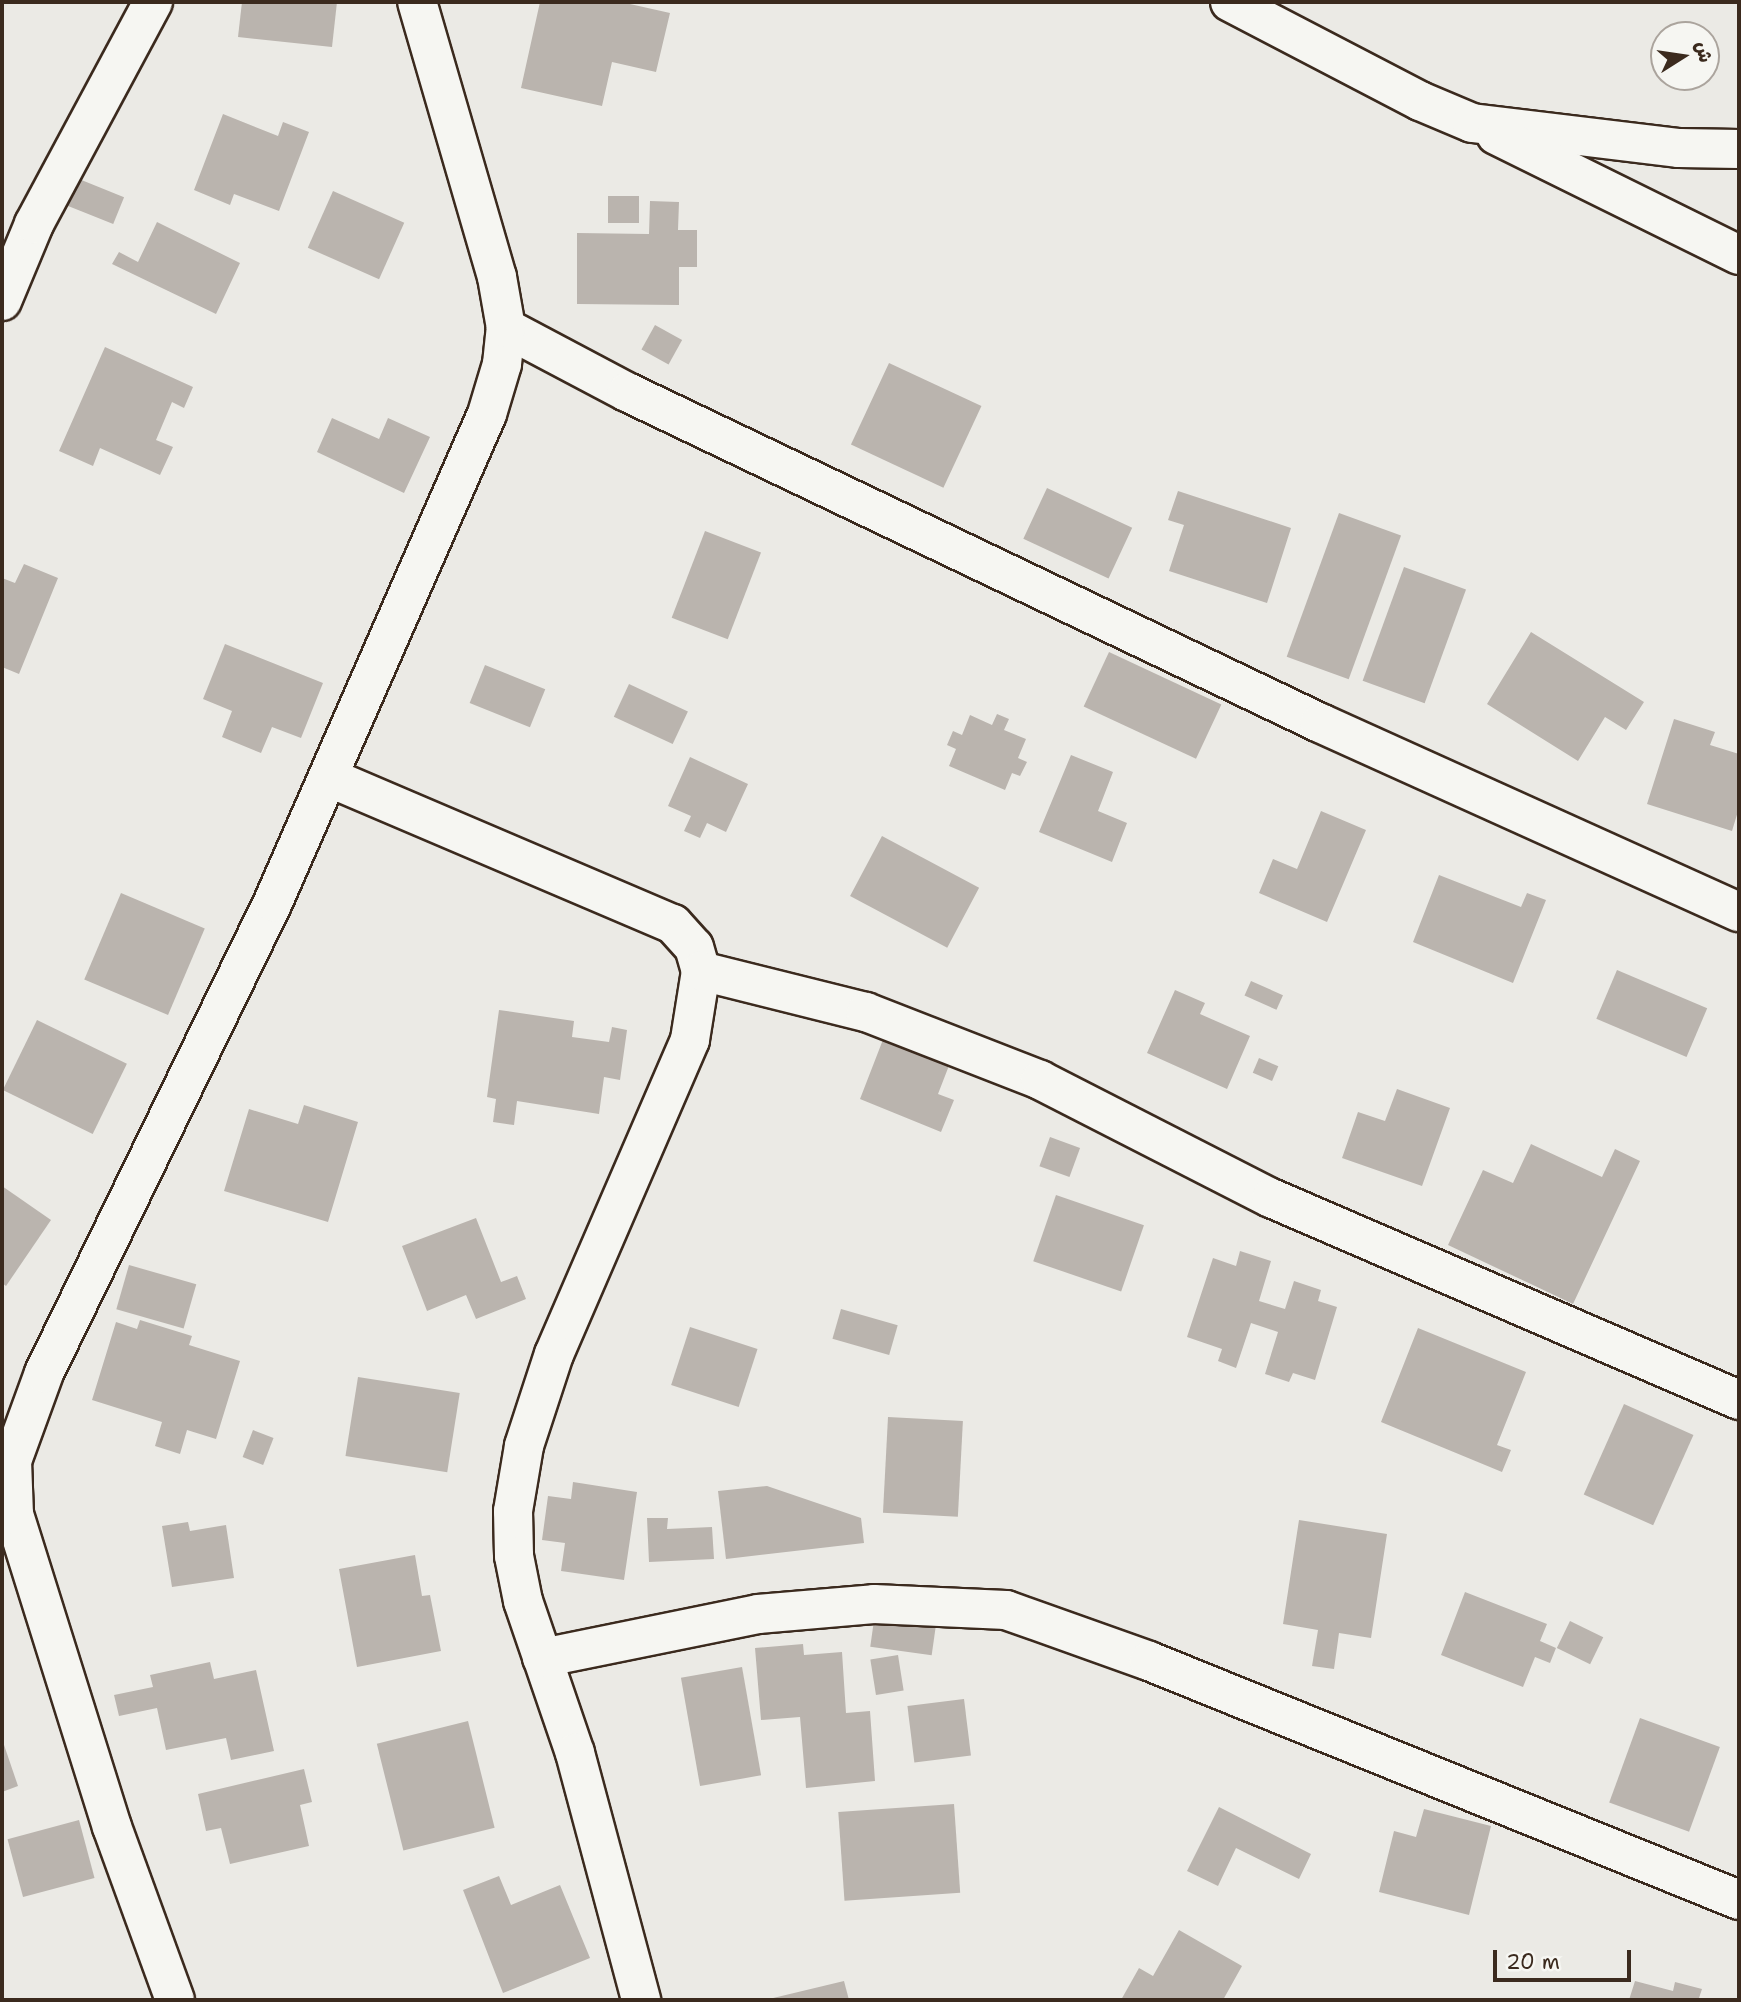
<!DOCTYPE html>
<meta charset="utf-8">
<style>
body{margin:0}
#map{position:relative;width:1741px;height:2002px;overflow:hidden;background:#ebeae5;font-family:"Shantell Sans","Playpen Sans Arabic",sans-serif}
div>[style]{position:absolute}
.building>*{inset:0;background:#bab4ae;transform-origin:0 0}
.roads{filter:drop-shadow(2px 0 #3b2a1e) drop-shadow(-2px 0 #3b2a1e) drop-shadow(0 2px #3b2a1e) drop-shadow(0 -2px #3b2a1e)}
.minor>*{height:38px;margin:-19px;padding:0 19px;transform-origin:19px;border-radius:19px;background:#f6f6f2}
span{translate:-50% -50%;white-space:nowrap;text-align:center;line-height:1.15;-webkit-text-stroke:5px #f6f6f2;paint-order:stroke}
.frame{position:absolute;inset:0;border:4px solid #3b2a1e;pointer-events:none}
.north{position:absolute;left:1650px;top:21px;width:70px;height:70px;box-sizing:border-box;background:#f6f6f2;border:2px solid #aba49d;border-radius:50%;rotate:78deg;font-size:19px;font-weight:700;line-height:28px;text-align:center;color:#3b2a1e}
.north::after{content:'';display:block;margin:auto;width:24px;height:32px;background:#3b2a1e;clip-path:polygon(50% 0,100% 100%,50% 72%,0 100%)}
.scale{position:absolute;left:1493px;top:1950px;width:138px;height:32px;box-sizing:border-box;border:4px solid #3b2a1e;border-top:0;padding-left:9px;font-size:21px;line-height:24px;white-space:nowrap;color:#3b2a1e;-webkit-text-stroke:5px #f6f6f2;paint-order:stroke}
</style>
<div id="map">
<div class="building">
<div style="clip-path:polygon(242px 2px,337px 2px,332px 47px,238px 37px)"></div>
<div style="clip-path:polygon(540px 2px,621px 2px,670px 13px,656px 72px,612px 62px,602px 106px,521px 88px)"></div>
<div style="clip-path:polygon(223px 114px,278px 136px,283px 122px,309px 132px,279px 211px,234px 194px,230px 205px,194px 190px)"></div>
<div style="left:74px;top:177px;width:54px;height:29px;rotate:22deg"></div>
<div style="left:333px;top:191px;width:78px;height:62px;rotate:24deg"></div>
<div style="left:639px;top:196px;width:27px;height:31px;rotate:90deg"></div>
<div style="clip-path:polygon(650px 201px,679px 202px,678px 230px,697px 230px,697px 267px,679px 267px,679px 305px,577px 304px,577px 233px,649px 234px)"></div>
<div style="clip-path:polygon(157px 222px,240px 263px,216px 314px,112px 264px,119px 252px,138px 262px)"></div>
<div style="left:655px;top:325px;width:31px;height:28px;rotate:29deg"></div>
<div style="clip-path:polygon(105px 347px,193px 387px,184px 408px,172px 402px,156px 440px,173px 447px,160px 475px,100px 448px,93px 466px,59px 451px)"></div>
<div style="left:889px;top:363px;width:102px;height:90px;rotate:25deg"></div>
<div style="clip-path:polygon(332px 418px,379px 439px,388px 418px,430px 437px,404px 493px,317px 452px)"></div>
<div style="left:1047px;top:488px;width:94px;height:56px;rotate:25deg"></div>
<div style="clip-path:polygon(1178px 491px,1291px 528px,1267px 603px,1169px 571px,1184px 525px,1168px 520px)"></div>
<div style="left:1339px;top:513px;width:66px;height:153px;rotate:20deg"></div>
<div style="left:705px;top:531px;width:60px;height:93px;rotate:21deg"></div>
<div style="clip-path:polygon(24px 564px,58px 578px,19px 674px,2px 667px,2px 578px,15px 583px)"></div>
<div style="left:1404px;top:567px;width:66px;height:121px;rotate:20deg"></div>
<div style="clip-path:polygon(1531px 632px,1644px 702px,1626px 730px,1605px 717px,1578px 761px,1487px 704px)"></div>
<div style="clip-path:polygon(225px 644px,323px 683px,301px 738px,272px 727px,261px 753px,222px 737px,232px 711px,203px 699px)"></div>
<div style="left:1109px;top:652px;width:124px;height:60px;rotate:25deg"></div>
<div style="left:485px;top:665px;width:65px;height:41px;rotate:22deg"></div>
<div style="left:629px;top:684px;width:65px;height:36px;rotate:25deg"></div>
<div style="clip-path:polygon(997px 714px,1009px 719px,1004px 730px,1026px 739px,1018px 758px,1027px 762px,1020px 776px,1012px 773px,1005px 790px,949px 766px,956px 749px,947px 745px,953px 731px,962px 735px,970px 715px,992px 725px)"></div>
<div style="clip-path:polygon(1674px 719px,1715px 732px,1710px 745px,1739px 754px,1739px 808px,1732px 831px,1647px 804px)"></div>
<div style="clip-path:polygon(1071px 755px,1113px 772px,1098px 811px,1127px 823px,1112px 862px,1039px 832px)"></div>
<div style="clip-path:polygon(690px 757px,748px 784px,726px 832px,707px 823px,700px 838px,684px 831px,691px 816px,668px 806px)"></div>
<div style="clip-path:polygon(1321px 811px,1366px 830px,1327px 922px,1259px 893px,1273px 859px,1297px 869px)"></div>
<div style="left:882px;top:836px;width:110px;height:68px;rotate:28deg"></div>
<div style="clip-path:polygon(1439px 875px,1521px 907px,1527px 893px,1546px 900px,1513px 983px,1413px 942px)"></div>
<div style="left:121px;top:893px;width:91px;height:94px;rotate:23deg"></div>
<div style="left:1617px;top:970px;width:98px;height:53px;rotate:23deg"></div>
<div style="left:1251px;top:981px;width:35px;height:16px;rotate:24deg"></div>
<div style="clip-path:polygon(1175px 990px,1205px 1003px,1200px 1014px,1250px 1036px,1227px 1089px,1147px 1053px)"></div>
<div style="clip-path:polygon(499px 1010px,574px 1021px,572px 1037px,609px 1042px,612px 1027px,627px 1030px,620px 1080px,604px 1077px,599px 1114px,517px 1101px,514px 1125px,493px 1122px,496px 1099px,487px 1097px)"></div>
<div style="left:37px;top:1020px;width:100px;height:78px;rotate:26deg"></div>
<div style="clip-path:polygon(884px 1037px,950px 1063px,938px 1094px,954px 1100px,941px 1132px,860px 1099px)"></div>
<div style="left:1259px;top:1058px;width:21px;height:16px;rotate:23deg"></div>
<div style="clip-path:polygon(1397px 1089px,1450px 1108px,1422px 1186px,1342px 1158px,1358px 1112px,1385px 1121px)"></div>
<div style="clip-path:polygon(304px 1105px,358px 1122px,328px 1222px,224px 1191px,249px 1109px,298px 1124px)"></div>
<div style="left:1050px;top:1137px;width:32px;height:31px;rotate:20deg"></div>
<div style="clip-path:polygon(1531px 1144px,1602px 1177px,1615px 1149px,1640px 1161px,1573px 1304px,1448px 1245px,1483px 1170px,1513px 1183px)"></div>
<div style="clip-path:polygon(2px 1186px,51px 1220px,6px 1286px,2px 1283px)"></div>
<div style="left:1056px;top:1195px;width:93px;height:70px;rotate:19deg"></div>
<div style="clip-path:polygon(476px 1218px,501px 1282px,517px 1276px,526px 1299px,476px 1319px,466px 1295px,427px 1311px,402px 1246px)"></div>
<div style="clip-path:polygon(1240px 1251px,1271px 1261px,1259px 1301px,1285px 1309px,1294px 1281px,1321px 1290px,1318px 1301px,1337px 1307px,1315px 1380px,1293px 1373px,1289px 1382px,1265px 1374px,1278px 1332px,1251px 1323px,1236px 1368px,1218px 1361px,1222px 1349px,1187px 1337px,1213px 1258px,1236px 1266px)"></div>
<div style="left:129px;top:1265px;width:70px;height:46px;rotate:16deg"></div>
<div style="left:841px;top:1309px;width:59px;height:31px;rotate:16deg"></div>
<div style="clip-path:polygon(140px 1320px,192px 1336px,189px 1345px,240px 1361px,216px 1439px,187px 1430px,180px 1454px,155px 1446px,162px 1422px,92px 1400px,116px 1322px,137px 1329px)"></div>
<div style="left:690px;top:1327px;width:71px;height:61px;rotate:18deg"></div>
<div style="clip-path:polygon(1418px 1328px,1526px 1372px,1497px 1445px,1511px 1450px,1502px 1472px,1381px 1422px)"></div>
<div style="left:358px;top:1377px;width:103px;height:80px;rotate:9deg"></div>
<div style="left:1624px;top:1404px;width:76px;height:99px;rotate:24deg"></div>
<div style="left:888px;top:1417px;width:75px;height:96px;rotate:3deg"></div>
<div style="left:253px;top:1430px;width:22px;height:29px;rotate:21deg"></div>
<div style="clip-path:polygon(573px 1482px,637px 1492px,624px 1580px,561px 1571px,565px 1543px,542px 1540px,548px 1496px,571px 1499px)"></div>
<div style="clip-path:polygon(767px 1486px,861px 1518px,864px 1543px,726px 1559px,718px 1491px)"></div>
<div style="clip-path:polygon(647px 1518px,668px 1518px,667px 1529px,712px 1527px,714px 1559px,649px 1562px)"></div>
<div style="clip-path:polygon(1299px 1520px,1387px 1534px,1371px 1638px,1339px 1633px,1334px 1669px,1312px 1666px,1318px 1630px,1283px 1624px)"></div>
<div style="clip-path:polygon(188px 1522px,190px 1531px,226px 1525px,234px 1578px,172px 1587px,162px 1526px)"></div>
<div style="clip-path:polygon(415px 1555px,422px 1596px,430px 1595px,441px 1651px,357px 1667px,339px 1569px)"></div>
<div style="clip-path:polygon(1465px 1592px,1547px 1624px,1540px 1641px,1556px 1648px,1550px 1663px,1535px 1657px,1523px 1687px,1441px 1655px)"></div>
<div style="left:875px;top:1613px;width:62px;height:34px;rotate:8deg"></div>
<div style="left:1570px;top:1621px;width:37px;height:30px;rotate:26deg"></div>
<div style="clip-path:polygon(803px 1644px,804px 1655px,842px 1652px,846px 1713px,870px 1711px,875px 1781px,806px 1788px,800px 1717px,761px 1720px,755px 1648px)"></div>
<div style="left:898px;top:1655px;width:36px;height:28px;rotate:81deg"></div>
<div style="clip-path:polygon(210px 1662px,214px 1679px,256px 1670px,274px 1751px,231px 1760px,226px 1738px,166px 1750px,157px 1708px,119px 1716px,114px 1695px,153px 1687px,150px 1675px)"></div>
<div style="left:742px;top:1667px;width:110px;height:62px;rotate:80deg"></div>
<div style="left:964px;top:1699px;width:57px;height:57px;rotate:83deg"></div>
<div style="left:1640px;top:1718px;width:85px;height:90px;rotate:20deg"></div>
<div style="left:468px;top:1721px;width:110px;height:94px;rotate:76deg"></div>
<div style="clip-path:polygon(2px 1739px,18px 1786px,2px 1792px)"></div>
<div style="clip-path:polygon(304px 1769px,312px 1802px,300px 1805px,309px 1846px,230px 1864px,221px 1828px,206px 1831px,198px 1794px)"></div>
<div style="left:954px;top:1804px;width:89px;height:116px;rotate:86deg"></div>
<div style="clip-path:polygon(1219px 1807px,1311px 1854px,1299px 1879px,1236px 1848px,1218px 1886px,1187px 1871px)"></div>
<div style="clip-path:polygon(1424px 1809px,1491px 1826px,1469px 1915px,1379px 1892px,1394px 1831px,1416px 1837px)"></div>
<div style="left:79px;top:1820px;width:60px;height:74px;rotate:75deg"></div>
<div style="clip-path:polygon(499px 1876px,511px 1905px,560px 1885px,590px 1958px,503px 1993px,463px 1890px)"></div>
<div style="clip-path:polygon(1179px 1930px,1242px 1966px,1223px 2000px,1121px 2000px,1139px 1968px,1153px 1976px)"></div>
<div style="clip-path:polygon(844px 1981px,849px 2000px,769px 2000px,769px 1999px)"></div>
<div style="clip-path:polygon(1635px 1981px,1673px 1991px,1675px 1982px,1702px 1989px,1699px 1998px,1704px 2000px,1629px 2000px)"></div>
</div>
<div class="roads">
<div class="minor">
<div style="left:1230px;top:2px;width:214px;rotate:27.5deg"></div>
<div style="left:1420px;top:101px;width:56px;rotate:22.9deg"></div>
<div style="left:1472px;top:123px;width:209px;rotate:6.9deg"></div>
<div style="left:1679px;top:148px;width:60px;rotate:1deg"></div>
<div style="left:1496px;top:135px;width:271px;rotate:26.3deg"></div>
<div style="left:2px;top:301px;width:83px;rotate:-67.4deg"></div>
<div style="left:34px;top:224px;width:252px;rotate:-61.8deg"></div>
<div style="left:506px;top:328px;width:137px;rotate:27.9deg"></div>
<div style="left:627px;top:392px;width:768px;rotate:25.53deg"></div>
<div style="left:1320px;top:723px;width:460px;rotate:24.3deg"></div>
<div style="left:328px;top:777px;width:375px;rotate:23.1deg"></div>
<div style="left:673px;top:924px;width:31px;rotate:48deg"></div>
<div style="left:694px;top:947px;width:25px;rotate:74deg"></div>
<div style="left:701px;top:971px;width:70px;rotate:99.1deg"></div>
<div style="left:690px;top:1040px;width:342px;rotate:113.4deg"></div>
<div style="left:554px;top:1354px;width:97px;rotate:108.1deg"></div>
<div style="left:524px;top:1446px;width:66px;rotate:99.6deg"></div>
<div style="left:513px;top:1511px;width:45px;rotate:88.7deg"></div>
<div style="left:514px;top:1556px;width:46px;rotate:78.7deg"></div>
<div style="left:523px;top:1601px;width:161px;rotate:71.1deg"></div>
<div style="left:575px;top:1753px;width:256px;rotate:75deg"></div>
<div style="left:701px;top:971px;width:170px;rotate:14deg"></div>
<div style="left:866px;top:1012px;width:187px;rotate:21.3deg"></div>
<div style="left:1040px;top:1080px;width:259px;rotate:27.1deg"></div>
<div style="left:1271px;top:1198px;width:510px;rotate:23.35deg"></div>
<div style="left:542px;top:1658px;width:220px;rotate:-11.5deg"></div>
<div style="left:758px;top:1614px;width:116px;rotate:-4.9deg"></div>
<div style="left:874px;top:1604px;width:132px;rotate:2.6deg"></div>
<div style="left:1006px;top:1610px;width:152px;rotate:19.6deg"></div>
<div style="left:1149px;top:1661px;width:637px;rotate:22.05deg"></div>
<div style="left:175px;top:2000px;width:184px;rotate:-110deg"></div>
<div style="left:112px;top:1827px;width:327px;rotate:-107.4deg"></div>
<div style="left:14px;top:1515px;width:54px;rotate:-92.1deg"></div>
<div style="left:12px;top:1461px;width:94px;rotate:-70deg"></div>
<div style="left:44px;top:1373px;width:524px;rotate:-64.07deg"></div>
<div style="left:273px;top:902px;width:533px;rotate:-66.32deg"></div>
<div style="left:487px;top:414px;width:52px;rotate:-73.3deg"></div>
<div style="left:502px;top:364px;width:36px;rotate:-84deg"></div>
<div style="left:506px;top:328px;width:52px;rotate:-100deg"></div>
<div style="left:497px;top:277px;width:286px;rotate:-106.2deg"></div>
</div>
</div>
<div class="frame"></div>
<div class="north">ش</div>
<div class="scale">20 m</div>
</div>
